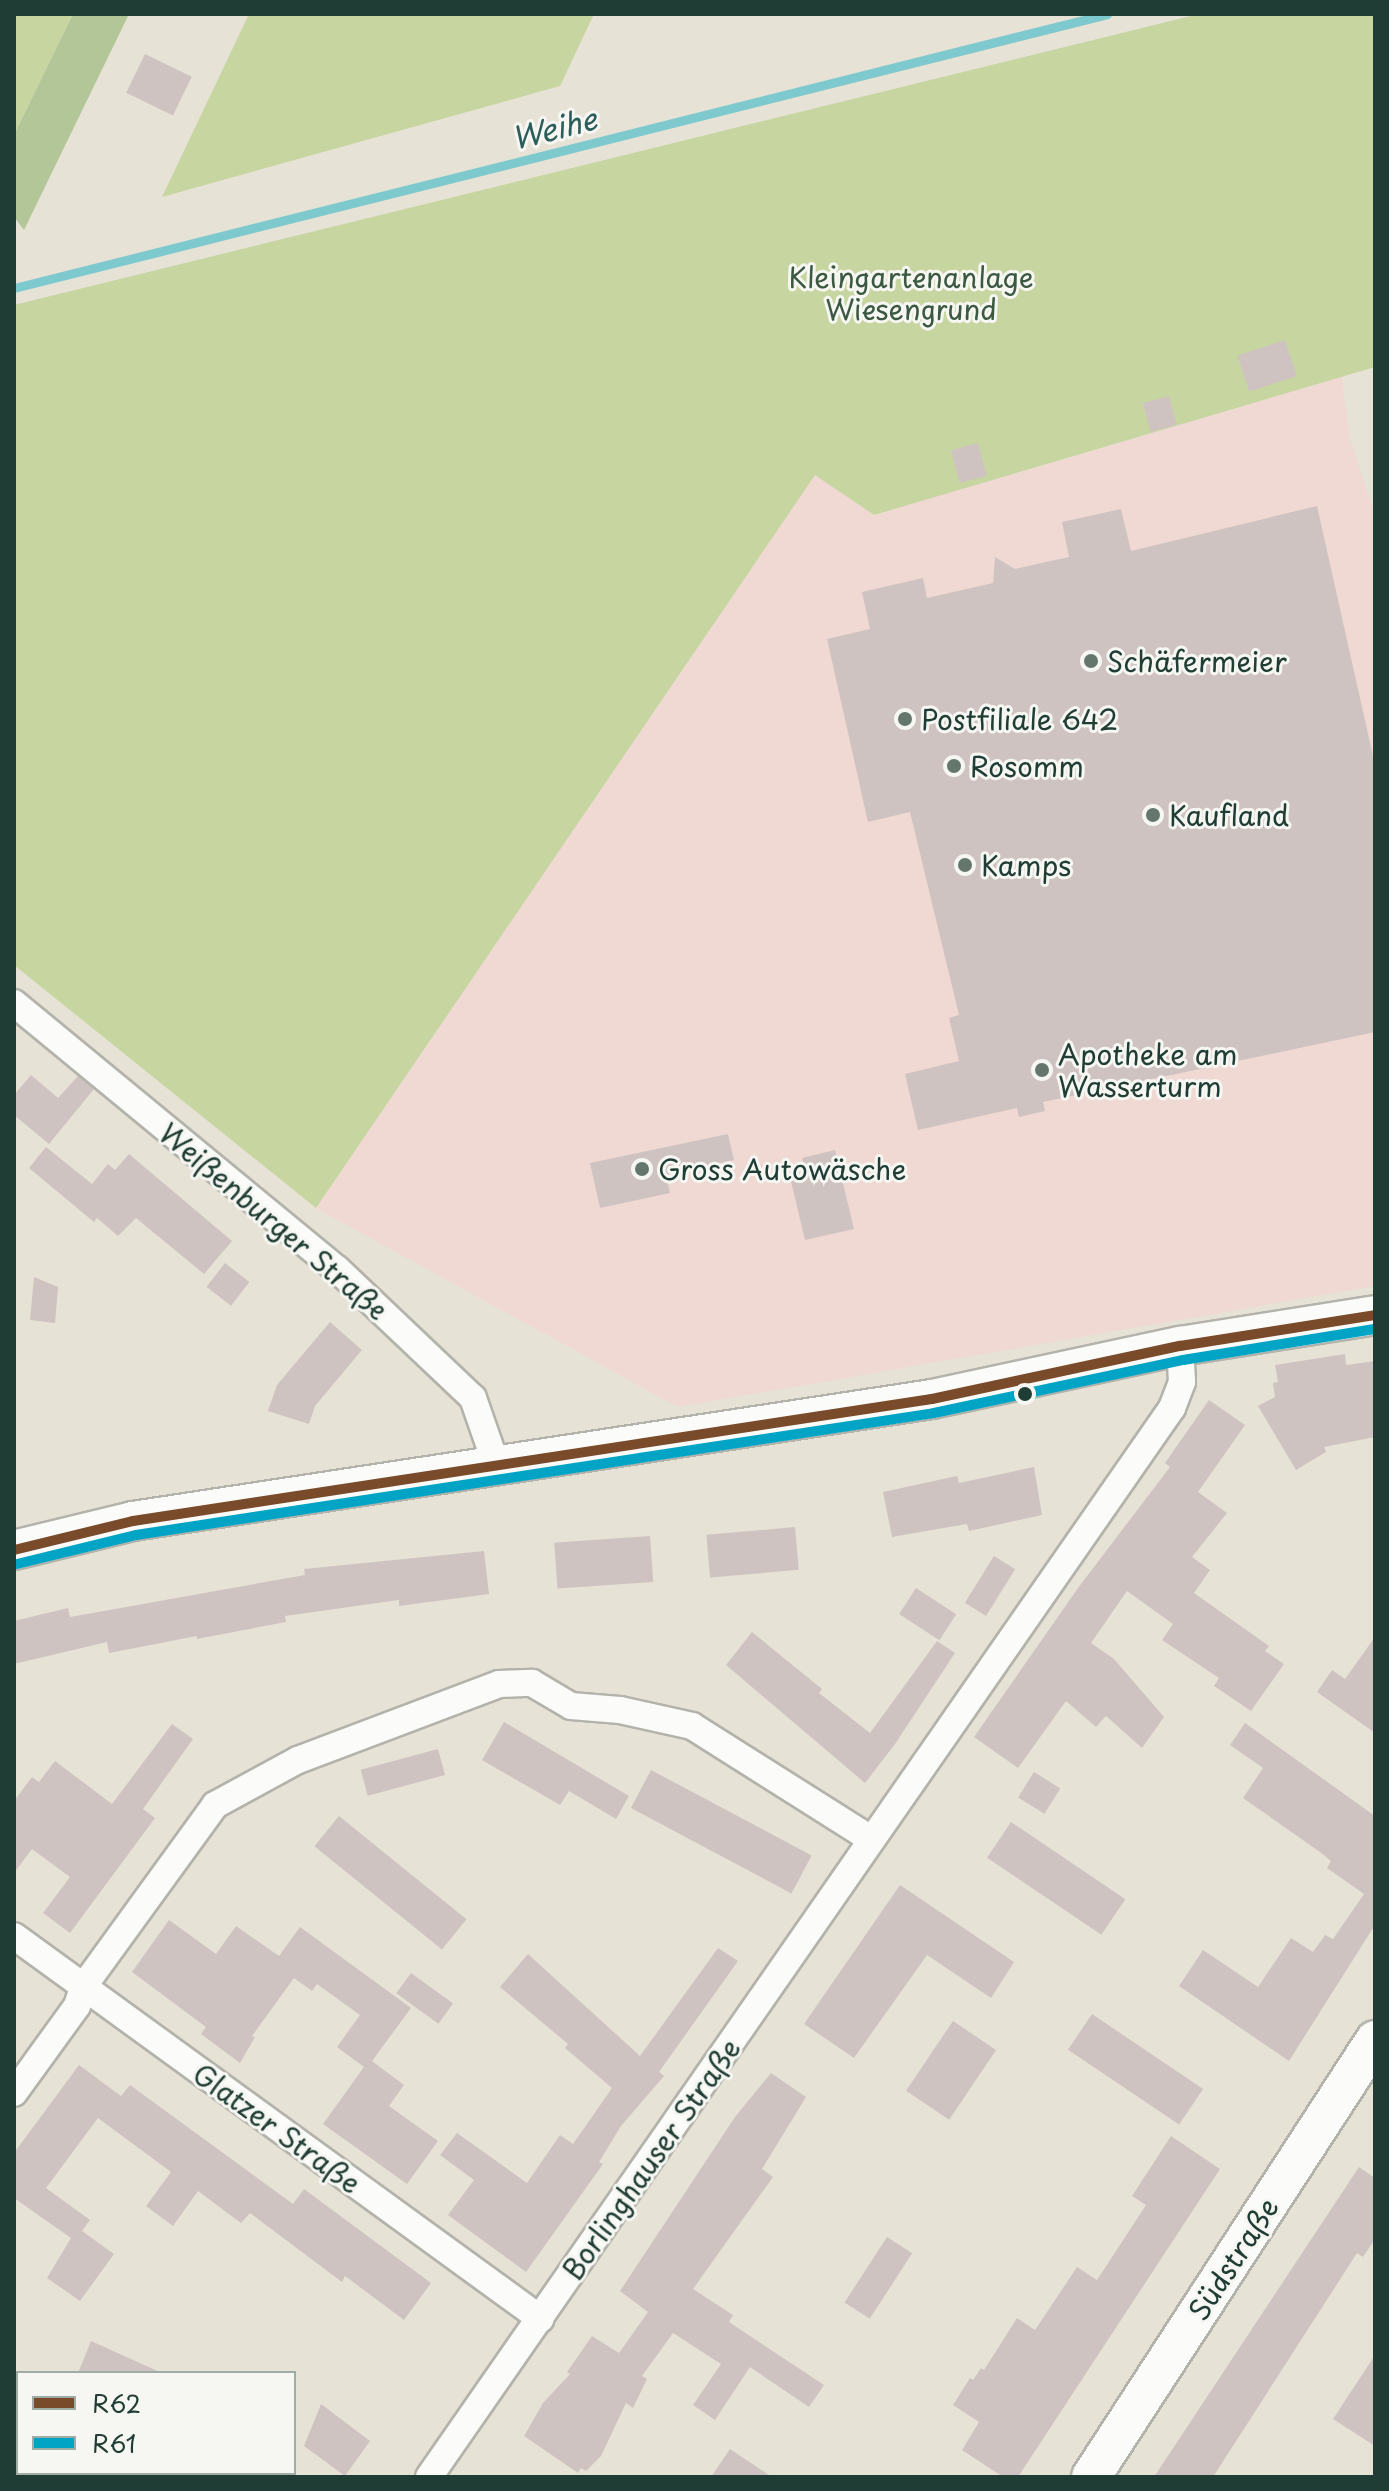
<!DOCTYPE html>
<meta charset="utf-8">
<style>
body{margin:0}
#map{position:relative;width:1389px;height:2491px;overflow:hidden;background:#e7e2d6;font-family:"Playpen Sans",sans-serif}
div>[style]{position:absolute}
.built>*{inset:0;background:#f0d8d3}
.green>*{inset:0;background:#c7d5a0}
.forest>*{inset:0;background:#b3c698}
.stream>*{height:9px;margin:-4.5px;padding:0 4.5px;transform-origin:4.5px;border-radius:4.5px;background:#7ec9ce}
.building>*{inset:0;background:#cfc3c1;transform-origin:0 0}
.roads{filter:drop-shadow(2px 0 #b3b3ab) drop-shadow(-2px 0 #b3b3ab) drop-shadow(0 2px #b3b3ab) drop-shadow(0 -2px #b3b3ab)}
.street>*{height:26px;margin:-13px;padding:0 13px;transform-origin:13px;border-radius:13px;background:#fbfbf9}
.secondary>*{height:38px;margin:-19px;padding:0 19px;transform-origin:19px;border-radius:19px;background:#fbfbf9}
.bus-1>*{height:10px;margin:-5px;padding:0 5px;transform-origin:5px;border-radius:5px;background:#7a4b2a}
.bus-2>*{height:10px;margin:-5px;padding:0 5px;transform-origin:5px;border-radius:5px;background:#02a4c6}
.dots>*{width:22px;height:22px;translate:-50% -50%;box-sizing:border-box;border:4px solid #f6f6f2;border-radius:50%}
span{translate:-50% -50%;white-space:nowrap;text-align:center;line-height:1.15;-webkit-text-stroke:6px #f6f6f2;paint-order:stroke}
.park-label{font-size:28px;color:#3b5941}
.poi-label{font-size:28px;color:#1f3d34}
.left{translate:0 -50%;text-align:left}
.street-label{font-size:28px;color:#1f3d34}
.water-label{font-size:30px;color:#2c5d5a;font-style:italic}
.frame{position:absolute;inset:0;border:16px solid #1f3d34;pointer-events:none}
.legend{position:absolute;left:16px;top:2371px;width:280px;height:104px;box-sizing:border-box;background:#f6f6f2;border:2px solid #a0aca6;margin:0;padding:10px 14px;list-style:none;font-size:24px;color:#1f3d34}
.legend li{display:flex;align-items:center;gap:16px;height:40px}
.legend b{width:40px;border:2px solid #a0aca6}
</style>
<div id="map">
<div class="built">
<div style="clip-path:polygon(1342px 377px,1349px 436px,1375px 515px,1375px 1286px,678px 1407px,316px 1208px,815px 475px,874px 515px)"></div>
</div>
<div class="green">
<div style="clip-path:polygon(14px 14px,73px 14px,14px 135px)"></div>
<div style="clip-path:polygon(249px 14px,594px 14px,560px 86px,162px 197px)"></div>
<div style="clip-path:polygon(1199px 14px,1375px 14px,1375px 367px,874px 515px,815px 475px,316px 1208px,14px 965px,14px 305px)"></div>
</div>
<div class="forest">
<div style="clip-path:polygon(73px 14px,129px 14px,24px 230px,14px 217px,14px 135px)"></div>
</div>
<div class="stream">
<div style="left:14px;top:288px;width:1127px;rotate:-14.07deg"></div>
</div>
<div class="building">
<div style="left:145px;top:54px;width:52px;height:43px;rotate:26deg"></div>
<div style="left:1285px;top:340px;width:38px;height:50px;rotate:72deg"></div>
<div style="left:1169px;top:396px;width:30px;height:27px;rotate:75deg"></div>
<div style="left:978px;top:443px;width:34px;height:28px;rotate:75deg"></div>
<div style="clip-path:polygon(1317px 506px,1375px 765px,1375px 1032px,1043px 1102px,1045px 1111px,1019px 1117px,1017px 1108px,918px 1130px,905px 1074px,959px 1061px,949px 1018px,959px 1015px,910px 812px,868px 822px,827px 639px,870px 629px,862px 592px,923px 578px,927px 598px,993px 583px,995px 557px,1015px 569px,1069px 557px,1062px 522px,1121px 509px,1131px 551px)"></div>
<div style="clip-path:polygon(31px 1075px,58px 1098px,78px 1076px,94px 1089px,49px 1144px,14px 1115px,14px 1095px)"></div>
<div style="clip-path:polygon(728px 1134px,734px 1160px,666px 1175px,670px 1193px,600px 1208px,590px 1163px)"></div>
<div style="clip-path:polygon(46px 1147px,92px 1184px,108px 1164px,115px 1170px,129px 1154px,232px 1241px,204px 1274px,136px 1218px,118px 1236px,97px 1218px,94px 1222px,29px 1168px)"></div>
<div style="clip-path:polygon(835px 1150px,854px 1229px,805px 1240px,790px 1177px,806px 1173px,802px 1158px)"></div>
<div style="left:225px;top:1263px;width:31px;height:30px;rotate:38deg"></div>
<div style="clip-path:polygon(34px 1277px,58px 1287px,55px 1323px,30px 1320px)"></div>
<div style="clip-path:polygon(330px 1322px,362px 1350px,315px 1406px,309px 1424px,268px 1411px,277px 1385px)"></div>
<div style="clip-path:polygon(1345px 1354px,1346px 1365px,1375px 1361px,1375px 1437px,1324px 1447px,1326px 1452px,1296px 1470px,1258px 1406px,1275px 1397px,1273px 1383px,1278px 1382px,1275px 1365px)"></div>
<div style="clip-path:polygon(1209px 1400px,1245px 1425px,1198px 1492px,1227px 1513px,1192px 1557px,1210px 1570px,1194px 1593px,1269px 1646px,1265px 1651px,1284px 1664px,1251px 1711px,1214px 1686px,1219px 1678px,1162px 1640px,1173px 1624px,1127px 1591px,1091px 1643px,1114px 1659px,1164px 1717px,1142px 1748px,1106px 1716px,1096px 1727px,1066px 1701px,1018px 1768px,974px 1737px,1078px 1588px,1170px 1467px,1165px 1463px)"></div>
<div style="clip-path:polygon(1034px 1467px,1042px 1515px,969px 1531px,967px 1524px,892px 1537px,883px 1492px,957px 1476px,959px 1483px)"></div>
<div style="left:795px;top:1527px;width:43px;height:89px;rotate:85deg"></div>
<div style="left:650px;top:1536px;width:46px;height:96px;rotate:86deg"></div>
<div style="clip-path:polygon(484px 1551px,489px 1594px,399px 1606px,399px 1600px,285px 1616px,286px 1622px,197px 1639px,197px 1636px,109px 1653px,107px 1642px,14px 1664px,14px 1621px,68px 1608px,70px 1617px,305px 1575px,304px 1569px)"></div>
<div style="left:994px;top:1556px;width:25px;height:55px;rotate:32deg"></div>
<div style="left:916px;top:1588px;width:48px;height:31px;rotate:33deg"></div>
<div style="clip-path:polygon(752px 1632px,822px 1689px,819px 1693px,870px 1733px,937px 1641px,955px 1653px,895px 1744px,865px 1783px,726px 1665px)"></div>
<div style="clip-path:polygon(1375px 1637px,1375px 1733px,1317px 1692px,1332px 1670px,1345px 1679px)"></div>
<div style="clip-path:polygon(504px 1722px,629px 1796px,616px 1819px,569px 1791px,560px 1805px,482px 1760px)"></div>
<div style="clip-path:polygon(1245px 1723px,1375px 1816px,1375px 1925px,1289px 2061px,1179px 1986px,1203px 1950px,1258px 1987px,1291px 1938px,1313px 1952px,1325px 1935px,1333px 1939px,1364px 1894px,1327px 1868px,1331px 1861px,1320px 1852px,1243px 1798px,1263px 1768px,1230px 1745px)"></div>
<div style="clip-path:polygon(172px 1724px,193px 1739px,143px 1809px,155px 1818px,70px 1933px,43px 1913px,70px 1877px,32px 1849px,14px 1873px,14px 1801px,32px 1777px,39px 1782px,55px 1761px,112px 1804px)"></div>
<div style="left:438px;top:1749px;width:27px;height:80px;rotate:75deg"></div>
<div style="left:651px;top:1770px;width:182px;height:43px;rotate:28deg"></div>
<div style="left:1034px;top:1772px;width:31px;height:30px;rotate:32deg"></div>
<div style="left:339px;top:1816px;width:164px;height:39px;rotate:39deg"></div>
<div style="left:1011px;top:1822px;width:138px;height:43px;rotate:34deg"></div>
<div style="clip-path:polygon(900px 1885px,1014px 1962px,991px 1998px,927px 1955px,854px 2058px,804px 2024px)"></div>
<div style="clip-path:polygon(169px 1920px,216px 1954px,236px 1926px,279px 1956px,300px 1927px,411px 2008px,372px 2061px,404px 2085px,389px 2106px,438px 2141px,407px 2184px,323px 2124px,364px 2067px,337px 2047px,360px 2015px,317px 1984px,312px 1991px,294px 1978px,252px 2036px,255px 2037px,240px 2063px,201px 2034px,206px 2027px,132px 1972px)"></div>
<div style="clip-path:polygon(718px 1948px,738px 1961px,659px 2072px,664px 2076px,621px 2126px,599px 2162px,603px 2164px,526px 2272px,448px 2215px,474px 2180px,440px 2155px,457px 2133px,527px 2183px,560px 2135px,573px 2144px,612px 2088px,565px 2048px,568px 2044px,500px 1987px,528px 1954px,640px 2056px)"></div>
<div style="left:411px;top:1973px;width:52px;height:25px;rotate:36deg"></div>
<div style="left:1092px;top:2014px;width:134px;height:43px;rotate:34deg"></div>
<div style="left:953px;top:2021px;width:52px;height:84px;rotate:34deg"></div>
<div style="clip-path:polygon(79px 2065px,121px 2096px,130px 2085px,293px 2204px,304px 2189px,431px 2283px,404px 2320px,345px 2276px,342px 2282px,250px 2213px,241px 2223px,198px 2191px,173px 2226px,146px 2206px,171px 2172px,98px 2118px,46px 2188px,90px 2220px,82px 2231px,114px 2254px,80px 2301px,47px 2278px,71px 2238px,14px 2198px,14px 2153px)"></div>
<div style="clip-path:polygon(771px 2073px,806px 2097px,762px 2169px,773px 2177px,693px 2289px,733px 2315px,729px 2322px,824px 2385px,809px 2407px,750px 2367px,715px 2420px,693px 2405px,721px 2364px,673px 2333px,642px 2376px,647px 2379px,633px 2408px,626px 2403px,601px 2456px,586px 2471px,581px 2468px,578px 2473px,524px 2436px,543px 2403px,570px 2374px,567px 2372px,592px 2336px,619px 2353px,648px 2312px,620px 2291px,735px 2117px)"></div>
<div style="clip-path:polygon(1171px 2136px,1220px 2169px,1018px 2477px,1003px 2477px,962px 2450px,979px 2422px,953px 2405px,970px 2378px,973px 2380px,981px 2368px,984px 2370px,1017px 2318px,1035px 2330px,1077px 2267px,1097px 2280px,1146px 2205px,1132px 2196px)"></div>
<div style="clip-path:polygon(1359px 2167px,1375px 2178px,1375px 2239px,1363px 2257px,1357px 2253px,1213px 2477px,1154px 2477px)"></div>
<div style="left:887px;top:2237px;width:30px;height:78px;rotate:33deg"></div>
<div style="clip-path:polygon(91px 2341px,162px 2373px,78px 2373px)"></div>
<div style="clip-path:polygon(1375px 2355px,1375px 2446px,1333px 2419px)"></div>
<div style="clip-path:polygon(321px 2404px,370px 2441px,345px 2476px,304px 2446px)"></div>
<div style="clip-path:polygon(730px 2449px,772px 2477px,711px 2477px)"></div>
</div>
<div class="roads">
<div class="street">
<div style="left:14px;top:1003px;width:418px;rotate:39.5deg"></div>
<div style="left:337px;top:1269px;width:187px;rotate:43.5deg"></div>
<div style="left:473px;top:1398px;width:73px;rotate:70.8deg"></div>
<div style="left:14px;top:1936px;width:651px;rotate:36.01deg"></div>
<div style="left:14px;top:2093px;width:107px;rotate:-54.1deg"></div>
<div style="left:77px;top:2006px;width:20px;rotate:-72deg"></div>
<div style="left:83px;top:1987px;width:225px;rotate:-54deg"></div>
<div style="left:215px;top:1805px;width:94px;rotate:-28.5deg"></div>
<div style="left:298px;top:1760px;width:215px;rotate:-20.7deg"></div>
<div style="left:499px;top:1684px;width:33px;rotate:-2deg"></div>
<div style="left:532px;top:1683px;width:45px;rotate:30.5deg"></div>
<div style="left:571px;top:1706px;width:49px;rotate:4.7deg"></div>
<div style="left:620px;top:1710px;width:74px;rotate:12.5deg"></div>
<div style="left:692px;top:1726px;width:212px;rotate:32.3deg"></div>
<div style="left:429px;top:2477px;width:1302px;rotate:-55.2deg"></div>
<div style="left:1172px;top:1408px;width:28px;rotate:-69deg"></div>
<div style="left:1182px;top:1382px;width:36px;rotate:-93deg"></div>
</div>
<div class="secondary">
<div style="left:14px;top:1550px;width:122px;rotate:-13.7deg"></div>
<div style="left:133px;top:1521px;width:808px;rotate:-8.68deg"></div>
<div style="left:932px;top:1399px;width:254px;rotate:-12.1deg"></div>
<div style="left:1180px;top:1346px;width:197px;rotate:-9deg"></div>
<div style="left:1091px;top:2477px;width:521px;rotate:-56.98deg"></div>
</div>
</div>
<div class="bus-1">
<div style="left:14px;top:1550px;width:122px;rotate:-13.7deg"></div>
<div style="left:133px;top:1521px;width:808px;rotate:-8.68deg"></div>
<div style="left:932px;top:1399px;width:254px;rotate:-12.1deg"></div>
<div style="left:1180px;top:1346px;width:197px;rotate:-9deg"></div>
</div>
<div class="bus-2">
<div style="left:17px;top:1564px;width:122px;rotate:-13.7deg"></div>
<div style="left:136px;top:1535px;width:807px;rotate:-8.69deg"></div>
<div style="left:934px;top:1413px;width:255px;rotate:-12deg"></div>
<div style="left:1183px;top:1360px;width:194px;rotate:-9.2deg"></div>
</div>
<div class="dots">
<div style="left:1091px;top:661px;background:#65776d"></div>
<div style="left:905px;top:719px;background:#65776d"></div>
<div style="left:954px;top:766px;background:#65776d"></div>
<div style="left:1153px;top:815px;background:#65776d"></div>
<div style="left:965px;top:865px;background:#65776d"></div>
<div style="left:1042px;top:1070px;background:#65776d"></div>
<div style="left:642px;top:1169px;background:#65776d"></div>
<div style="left:1025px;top:1394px;background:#1f3d34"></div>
</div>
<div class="park-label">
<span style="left:911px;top:293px">Kleingartenanlage<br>Wiesengrund</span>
</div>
<div class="poi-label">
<span class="left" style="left:1107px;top:661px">Schäfermeier</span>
<span class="left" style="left:921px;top:719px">Postfiliale 642</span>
<span class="left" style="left:970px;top:766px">Rosomm</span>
<span class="left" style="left:1169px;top:815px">Kaufland</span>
<span class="left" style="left:981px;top:865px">Kamps</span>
<span class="left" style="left:1058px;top:1070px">Apotheke am<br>Wasserturm</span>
<span class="left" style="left:658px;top:1169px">Gross Autowäsche</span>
</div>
<div class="street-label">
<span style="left:274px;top:1221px;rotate:40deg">Weißenburger Straße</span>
<span style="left:277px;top:2128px;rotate:36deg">Glatzer Straße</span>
<span style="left:651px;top:2159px;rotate:-55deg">Borlinghauser Straße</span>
<span style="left:1233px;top:2259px;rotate:-57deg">Südstraße</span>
</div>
<div class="water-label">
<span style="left:554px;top:128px;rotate:-14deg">Weihe</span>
</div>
<div class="frame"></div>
<ul class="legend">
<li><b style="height:10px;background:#7a4b2a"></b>R62</li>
<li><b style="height:10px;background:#02a4c6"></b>R61</li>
</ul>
</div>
